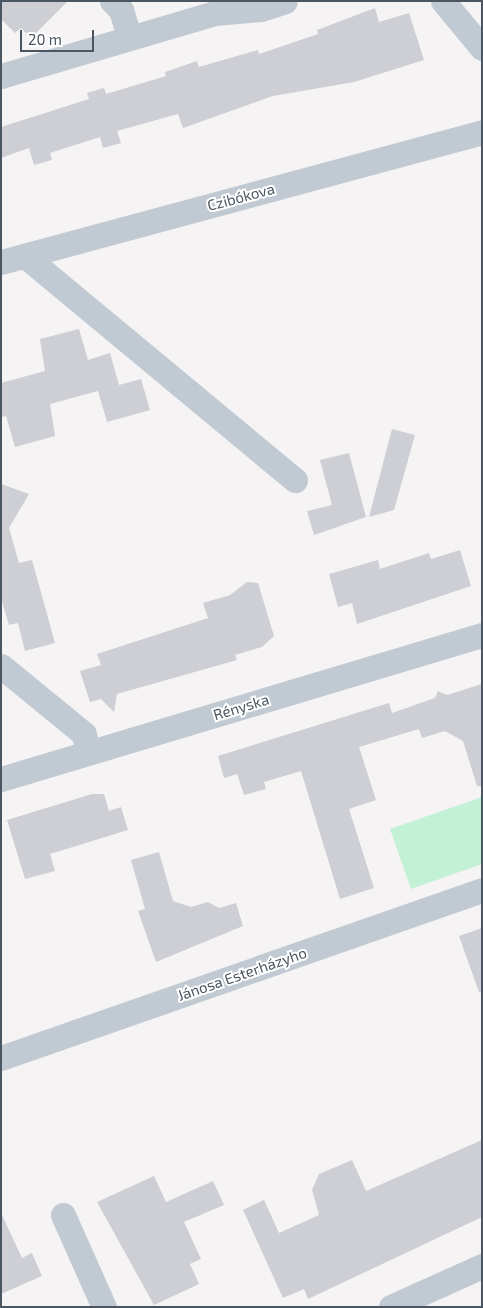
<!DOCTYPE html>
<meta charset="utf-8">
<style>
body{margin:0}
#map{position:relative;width:483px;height:1308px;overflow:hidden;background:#f5f3f3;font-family:"Exo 2",sans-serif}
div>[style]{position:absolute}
.green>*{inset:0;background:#c3f1d5}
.building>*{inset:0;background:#cdcfd5}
.minor>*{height:25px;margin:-12.5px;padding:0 12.5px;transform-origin:12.5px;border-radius:12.5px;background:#c1cad2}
span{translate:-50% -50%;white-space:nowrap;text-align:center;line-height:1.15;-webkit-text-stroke:4px #fff;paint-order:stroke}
.street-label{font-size:15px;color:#4a5661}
.frame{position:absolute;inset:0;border:2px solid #4a5661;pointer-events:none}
.scale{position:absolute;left:20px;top:30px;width:74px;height:22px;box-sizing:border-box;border:2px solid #4a5661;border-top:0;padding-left:6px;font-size:15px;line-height:18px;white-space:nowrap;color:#4a5661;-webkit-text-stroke:4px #fff;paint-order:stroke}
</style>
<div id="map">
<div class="green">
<div style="clip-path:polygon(482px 797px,482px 864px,411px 889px,390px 829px)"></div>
</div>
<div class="building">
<div style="clip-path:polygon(1px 1px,68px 1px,31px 38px,21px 28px,15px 33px,2px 20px)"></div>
<div style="clip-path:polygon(375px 8px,379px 22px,409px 13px,424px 60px,354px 82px,273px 96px,183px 128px,178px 114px,117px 131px,121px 143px,103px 148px,100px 137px,50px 153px,52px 160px,34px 165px,29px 148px,1px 158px,1px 127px,89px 99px,87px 93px,104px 88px,106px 94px,166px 76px,165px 72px,197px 61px,199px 67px,258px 50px,259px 54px,318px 34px,317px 30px)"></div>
<div style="clip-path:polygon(79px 329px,88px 360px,110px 353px,119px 385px,141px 379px,150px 410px,107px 422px,98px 391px,50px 404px,55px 436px,15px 447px,6px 416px,1px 417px,1px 383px,45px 371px,40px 339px)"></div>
<div style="clip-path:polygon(392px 429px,415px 435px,394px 510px,369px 517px)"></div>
<div style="clip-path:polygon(349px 453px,366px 517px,314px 535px,307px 511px,332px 505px,320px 460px)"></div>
<div style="clip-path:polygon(1px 484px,29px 494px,9px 528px,19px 563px,32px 560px,55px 643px,25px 651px,18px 623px,9px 625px,1px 598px)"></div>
<div style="clip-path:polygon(460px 550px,471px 586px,357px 624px,352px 603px,338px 607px,329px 574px,378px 560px,380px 569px,429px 553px,431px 559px)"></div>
<div style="clip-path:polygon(247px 582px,258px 583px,274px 636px,262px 647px,235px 655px,237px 660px,117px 694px,114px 712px,101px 699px,90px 702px,80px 671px,101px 665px,97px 654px,208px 618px,203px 603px,230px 595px)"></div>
<div style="clip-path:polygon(482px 684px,482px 786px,477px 786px,463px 741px,445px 731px,422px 738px,419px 729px,359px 747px,376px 800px,349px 809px,374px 888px,340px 899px,301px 771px,264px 782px,266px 789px,244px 795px,237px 774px,224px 778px,218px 756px,389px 703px,392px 713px,435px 698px,438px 691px,447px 695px)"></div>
<div style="clip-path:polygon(92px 794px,104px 794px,109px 811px,121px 807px,128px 830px,50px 854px,55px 871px,25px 879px,7px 820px)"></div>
<div style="clip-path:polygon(159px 852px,173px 901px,191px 907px,208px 902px,219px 908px,236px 903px,243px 926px,156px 962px,138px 911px,145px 909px,131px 860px)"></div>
<div style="clip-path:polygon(482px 928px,482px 991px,479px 992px,459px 936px)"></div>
<div style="clip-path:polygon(482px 1140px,482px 1217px,308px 1299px,304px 1289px,283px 1298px,243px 1210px,264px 1200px,279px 1233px,319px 1215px,312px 1190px,319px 1174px,352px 1160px,366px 1191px)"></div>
<div style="clip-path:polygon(154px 1176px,166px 1202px,213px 1181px,224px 1205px,184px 1222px,201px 1259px,190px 1264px,199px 1284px,154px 1305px,97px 1202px)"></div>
<div style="clip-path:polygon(1px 1213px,22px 1258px,32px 1253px,42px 1276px,1px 1294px)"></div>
</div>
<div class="minor">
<div style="left:112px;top:1px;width:13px;rotate:45deg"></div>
<div style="left:121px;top:10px;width:28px;rotate:73deg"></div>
<div style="left:443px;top:1px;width:61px;rotate:50.3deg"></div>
<div style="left:215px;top:13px;width:46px;rotate:-5deg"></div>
<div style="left:261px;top:9px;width:25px;rotate:-18deg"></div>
<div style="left:1px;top:76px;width:223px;rotate:-16.4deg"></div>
<div style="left:215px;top:13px;width:21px;rotate:-35deg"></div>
<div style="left:25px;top:256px;width:351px;rotate:39.7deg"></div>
<div style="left:1px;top:262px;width:498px;rotate:-15.1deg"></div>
<div style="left:1px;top:666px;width:107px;rotate:39.3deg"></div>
<div style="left:84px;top:734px;width:19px;rotate:78deg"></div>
<div style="left:1px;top:779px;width:502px;rotate:-16.67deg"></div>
<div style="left:1px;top:1058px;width:509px;rotate:-19.25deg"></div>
<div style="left:63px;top:1215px;width:101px;rotate:66deg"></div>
<div style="left:391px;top:1307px;width:100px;rotate:-24.3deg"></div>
</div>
<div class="street-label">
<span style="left:241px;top:197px;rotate:-15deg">Czibókova</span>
<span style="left:241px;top:707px;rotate:-17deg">Rényska</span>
<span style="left:242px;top:974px;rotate:-19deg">Jánosa Esterházyho</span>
</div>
<div class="frame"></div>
<div class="scale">20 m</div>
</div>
